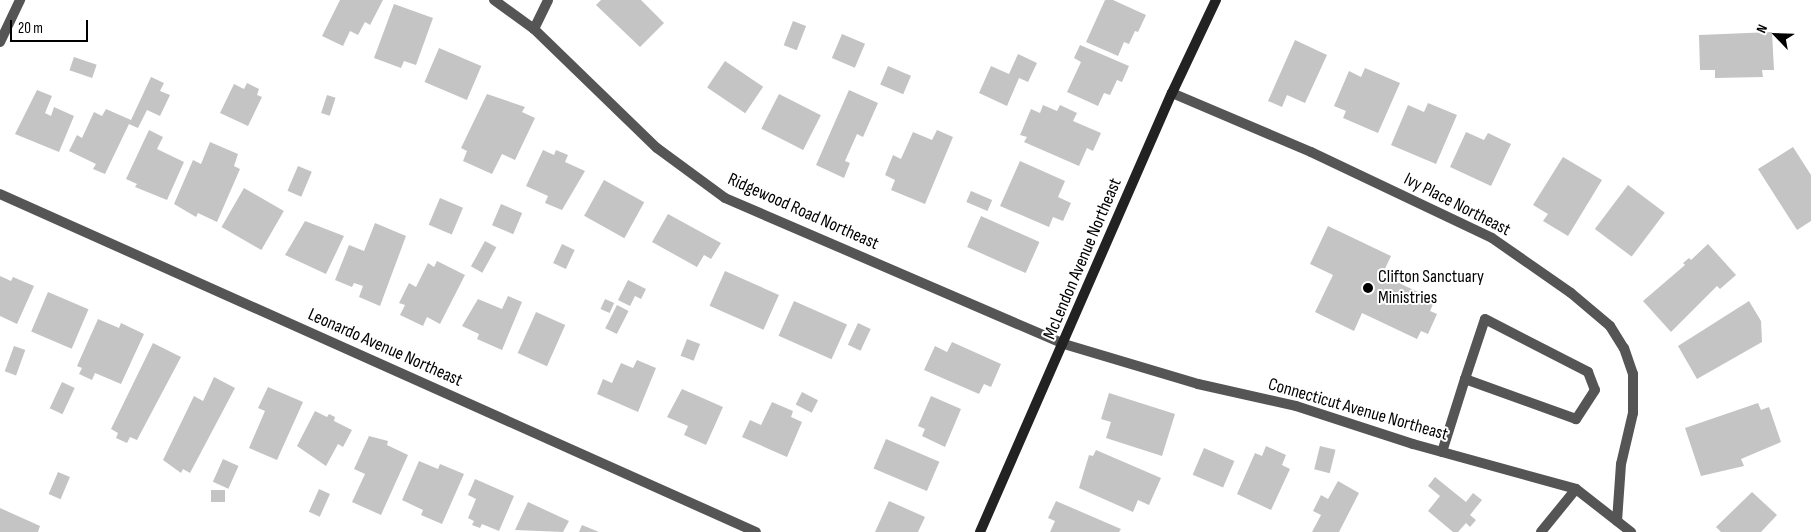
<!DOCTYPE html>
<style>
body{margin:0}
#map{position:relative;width:1811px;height:532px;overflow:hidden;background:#fff;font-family:"Sofia Sans Condensed",sans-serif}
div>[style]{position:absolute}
.building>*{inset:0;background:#c4c4c4;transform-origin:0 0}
.lane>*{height:10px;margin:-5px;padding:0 5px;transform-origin:5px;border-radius:5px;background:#555}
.street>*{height:10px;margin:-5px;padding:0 5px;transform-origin:5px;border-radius:5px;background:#555}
.secondary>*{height:10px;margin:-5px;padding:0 5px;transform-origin:5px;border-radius:5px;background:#222}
.dots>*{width:14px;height:14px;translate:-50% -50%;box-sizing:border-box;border:2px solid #fff;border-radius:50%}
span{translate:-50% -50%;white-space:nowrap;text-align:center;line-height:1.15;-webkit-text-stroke:4px #fff;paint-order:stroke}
.street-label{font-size:18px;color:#000}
.poi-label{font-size:18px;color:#000}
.left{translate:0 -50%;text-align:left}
.north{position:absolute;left:1751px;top:10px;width:50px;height:50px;-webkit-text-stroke:4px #fff;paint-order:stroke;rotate:294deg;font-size:14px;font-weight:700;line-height:20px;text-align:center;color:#000}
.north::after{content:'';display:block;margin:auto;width:18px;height:22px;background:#000;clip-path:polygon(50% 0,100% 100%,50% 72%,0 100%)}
.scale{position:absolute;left:10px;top:20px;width:78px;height:22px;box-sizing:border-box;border:2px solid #000;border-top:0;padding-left:6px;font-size:15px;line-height:18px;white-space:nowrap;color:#000;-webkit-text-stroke:4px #fff;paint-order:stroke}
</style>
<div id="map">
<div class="building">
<div style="clip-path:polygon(340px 0,383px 0,370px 25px,365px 22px,358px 35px,350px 31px,343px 46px,322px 36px)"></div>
<div style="clip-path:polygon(601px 0,641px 0,664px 23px,640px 47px,596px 5px)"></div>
<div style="clip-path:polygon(1105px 0,1113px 0,1146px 15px,1138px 32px,1135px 31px,1129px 44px,1124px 42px,1118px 56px,1086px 42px)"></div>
<div style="clip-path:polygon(394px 4px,433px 18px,416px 65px,404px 61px,401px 68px,374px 58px)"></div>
<div style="left:793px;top:21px;width:14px;height:26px;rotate:21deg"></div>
<div style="clip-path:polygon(1772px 32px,1774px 70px,1762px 70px,1763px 77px,1715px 78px,1715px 70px,1700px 70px,1699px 35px)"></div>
<div style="left:842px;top:34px;width:25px;height:26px;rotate:23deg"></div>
<div style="clip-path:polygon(1295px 40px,1327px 55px,1305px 103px,1287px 95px,1282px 107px,1268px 101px)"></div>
<div style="clip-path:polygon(1080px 45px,1129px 66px,1122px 82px,1117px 80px,1110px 95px,1104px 93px,1098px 106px,1067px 92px,1081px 62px,1074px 58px)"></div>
<div style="left:439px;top:48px;width:46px;height:37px;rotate:23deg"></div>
<div style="clip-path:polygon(1018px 54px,1037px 63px,1028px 82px,1019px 78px,1007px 106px,979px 93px,991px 66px,1009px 74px)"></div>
<div style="left:74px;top:57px;width:24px;height:14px;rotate:19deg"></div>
<div style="left:725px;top:61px;width:46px;height:32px;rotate:34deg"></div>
<div style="left:888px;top:66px;width:25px;height:20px;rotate:23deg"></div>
<div style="clip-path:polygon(1365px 68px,1400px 83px,1378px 133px,1343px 118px,1346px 111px,1334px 106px,1349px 71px,1361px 77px)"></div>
<div style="clip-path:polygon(151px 77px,164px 83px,160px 91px,170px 95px,160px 116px,147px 110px,138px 128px,129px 124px,105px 174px,93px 169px,96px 164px,69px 151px,77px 135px,82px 138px,94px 112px,102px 116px,106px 109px,131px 120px)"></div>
<div style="clip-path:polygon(247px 83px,259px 89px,257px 95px,262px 97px,248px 126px,220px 113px,234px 84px,244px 89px)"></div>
<div style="clip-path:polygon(37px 90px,52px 96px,45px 113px,51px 116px,54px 107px,74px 116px,59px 152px,15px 134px)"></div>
<div style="clip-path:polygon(849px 90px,878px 103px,863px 137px,857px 134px,845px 161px,850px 163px,844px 178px,816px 165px)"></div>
<div style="clip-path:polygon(487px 94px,525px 107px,522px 112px,535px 118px,515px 160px,502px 154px,492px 174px,463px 161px,467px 151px,461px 148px)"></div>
<div style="left:779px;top:94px;width:47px;height:39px;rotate:27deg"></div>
<div style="left:327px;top:95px;width:9px;height:19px;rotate:18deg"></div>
<div style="clip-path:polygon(1428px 103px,1457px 115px,1436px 164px,1391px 145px,1408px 105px,1424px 112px)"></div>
<div style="clip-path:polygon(1043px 105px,1057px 111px,1060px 105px,1077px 113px,1073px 121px,1101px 133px,1093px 151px,1087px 148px,1079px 166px,1024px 142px,1027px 137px,1020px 135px,1031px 109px,1040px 113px)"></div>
<div style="clip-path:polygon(149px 130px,163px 137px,157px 149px,184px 162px,167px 200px,135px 187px,137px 184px,126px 179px)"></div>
<div style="clip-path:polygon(937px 130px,953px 137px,925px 204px,891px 190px,895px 180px,885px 175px,893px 155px,901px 159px,913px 132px,932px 140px)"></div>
<div style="clip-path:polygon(1466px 132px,1484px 140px,1488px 133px,1511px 144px,1491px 186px,1450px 167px)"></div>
<div style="clip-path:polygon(210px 142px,238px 154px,234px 166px,240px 169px,217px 222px,198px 213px,196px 217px,174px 204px,193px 160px,201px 164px)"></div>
<div style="clip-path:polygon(1793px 147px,1811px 175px,1811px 221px,1797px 230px,1758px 169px)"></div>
<div style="clip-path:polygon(543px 150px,554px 155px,556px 150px,568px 155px,565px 162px,585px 171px,562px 210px,545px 203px,548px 196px,526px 186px)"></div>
<div style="clip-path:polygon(1563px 157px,1602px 180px,1568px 236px,1543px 221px,1548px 214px,1533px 205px)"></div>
<div style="clip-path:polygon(1020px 161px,1065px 181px,1058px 197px,1071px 203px,1063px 221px,1053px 217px,1049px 227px,1000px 206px)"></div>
<div style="left:298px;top:166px;width:15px;height:27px;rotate:23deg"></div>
<div style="left:604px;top:180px;width:46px;height:41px;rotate:29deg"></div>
<div style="left:1628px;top:185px;width:46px;height:55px;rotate:37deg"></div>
<div style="left:244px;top:188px;width:46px;height:45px;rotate:30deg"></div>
<div style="left:971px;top:191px;width:23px;height:12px;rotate:23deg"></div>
<div style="left:440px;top:198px;width:25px;height:29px;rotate:23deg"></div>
<div style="left:501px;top:204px;width:23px;height:23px;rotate:23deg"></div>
<div style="clip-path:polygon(668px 214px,721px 243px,711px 259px,704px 255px,697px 267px,652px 242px)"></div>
<div style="left:981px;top:216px;width:64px;height:34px;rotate:24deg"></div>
<div style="clip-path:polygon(305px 221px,344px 236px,326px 274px,285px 255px)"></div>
<div style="clip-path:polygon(375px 223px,406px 236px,380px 306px,359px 297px,363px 286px,354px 283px,352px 287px,335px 280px,349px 245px,364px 251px)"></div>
<div style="clip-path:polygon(1328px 226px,1391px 256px,1382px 275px,1435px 300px,1430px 311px,1437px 314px,1428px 334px,1421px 331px,1417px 339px,1362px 313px,1354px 331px,1315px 312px,1333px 275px,1310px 264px)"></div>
<div style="left:485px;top:241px;width:13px;height:29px;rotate:29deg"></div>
<div style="left:562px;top:244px;width:14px;height:21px;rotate:25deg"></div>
<div style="clip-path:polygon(1708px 244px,1736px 275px,1720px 289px,1717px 286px,1671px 332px,1643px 301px,1685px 265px,1683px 263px,1689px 258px,1691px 260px)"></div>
<div style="clip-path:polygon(437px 261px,465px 275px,440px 324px,427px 317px,423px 326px,400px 315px,405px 305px,399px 303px,409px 283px,416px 287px,428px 263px,434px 267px)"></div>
<div style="left:725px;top:271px;width:59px;height:38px;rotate:24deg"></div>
<div style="clip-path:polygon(0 276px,11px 281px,13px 277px,34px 286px,17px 324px,0 316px)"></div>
<div style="clip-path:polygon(628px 280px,646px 289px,641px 299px,635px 296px,630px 306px,618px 300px)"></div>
<div style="left:48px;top:292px;width:44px;height:43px;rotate:23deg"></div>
<div style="clip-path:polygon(508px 296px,522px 302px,502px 350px,477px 339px,479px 334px,462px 326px,478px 299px,502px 309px)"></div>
<div style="left:605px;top:299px;width:10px;height:11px;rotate:24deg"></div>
<div style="left:794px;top:301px;width:58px;height:38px;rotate:24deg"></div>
<div style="clip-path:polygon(1749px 301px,1761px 321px,1762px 342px,1697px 379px,1678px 346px)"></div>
<div style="left:617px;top:305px;width:13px;height:26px;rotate:27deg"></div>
<div style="left:536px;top:312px;width:32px;height:45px;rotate:24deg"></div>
<div style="clip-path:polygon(98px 319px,119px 328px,121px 323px,144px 334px,121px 384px,95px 373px,92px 380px,79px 374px,82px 368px,77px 366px)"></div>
<div style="left:858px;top:323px;width:14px;height:24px;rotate:25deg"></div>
<div style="left:687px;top:339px;width:14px;height:18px;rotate:21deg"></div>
<div style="clip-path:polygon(952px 342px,1001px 364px,991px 387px,984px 384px,979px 394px,924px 370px,935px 346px,947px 352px)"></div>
<div style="clip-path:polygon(153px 343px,181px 357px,137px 440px,130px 437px,127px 443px,116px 438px,118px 433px,111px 429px)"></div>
<div style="left:14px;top:346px;width:12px;height:27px;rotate:20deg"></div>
<div style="clip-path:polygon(637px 360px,656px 368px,638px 412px,597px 394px,603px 379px,612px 383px,621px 363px,633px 368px)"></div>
<div style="clip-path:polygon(214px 377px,235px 388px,190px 473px,183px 469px,181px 473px,163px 460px,194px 396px,203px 401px)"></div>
<div style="left:62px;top:382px;width:14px;height:29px;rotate:25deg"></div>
<div style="clip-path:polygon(268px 387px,303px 402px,277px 460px,249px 448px,265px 411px,258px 408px)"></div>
<div style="clip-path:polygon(682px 389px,723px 407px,706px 445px,684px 435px,688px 426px,667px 417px)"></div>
<div style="left:802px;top:392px;width:18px;height:14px;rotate:27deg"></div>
<div style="clip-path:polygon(1109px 393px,1175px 414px,1162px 456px,1106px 438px,1111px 422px,1101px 419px)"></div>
<div style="clip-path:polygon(931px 396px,961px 409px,945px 447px,922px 436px,925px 429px,918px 426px)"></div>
<div style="clip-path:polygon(772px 402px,793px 411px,791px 417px,802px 422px,787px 457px,742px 437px,750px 420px,761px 425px)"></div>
<div style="clip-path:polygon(1758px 403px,1761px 410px,1769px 407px,1781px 442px,1741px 459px,1744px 466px,1701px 476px,1685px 428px)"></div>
<div style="clip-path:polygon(315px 411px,327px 417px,329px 414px,335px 417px,334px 421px,352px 430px,343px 447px,338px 444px,326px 466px,297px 446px)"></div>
<div style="clip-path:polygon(369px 436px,388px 441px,387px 445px,408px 455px,381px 515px,352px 502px,365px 474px,354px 469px)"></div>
<div style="left:886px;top:439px;width:58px;height:32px;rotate:23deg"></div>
<div style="clip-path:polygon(1266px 446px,1286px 455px,1282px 465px,1290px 469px,1271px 510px,1237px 494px,1255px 453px,1262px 456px)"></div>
<div style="left:1320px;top:446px;width:16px;height:24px;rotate:14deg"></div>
<div style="left:1204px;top:448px;width:33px;height:29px;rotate:23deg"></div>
<div style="clip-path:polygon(1096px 450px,1161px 478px,1149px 505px,1138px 500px,1133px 512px,1079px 488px,1089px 455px,1093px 456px)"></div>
<div style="left:223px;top:459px;width:17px;height:25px;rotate:24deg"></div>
<div style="clip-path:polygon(419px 461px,438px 469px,440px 464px,464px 474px,442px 524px,421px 515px,423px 510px,402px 500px)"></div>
<div style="left:58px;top:472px;width:13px;height:24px;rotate:23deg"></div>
<div style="clip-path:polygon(1435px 477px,1466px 502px,1473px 493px,1482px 500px,1470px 515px,1476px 520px,1470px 527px,1466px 523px,1458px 532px,1453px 532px,1428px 511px,1440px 496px,1428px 486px)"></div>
<div style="clip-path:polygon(475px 479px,514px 496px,499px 531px,482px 524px,480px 528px,472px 525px,474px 521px,468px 518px,476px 499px,468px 495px)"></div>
<div style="clip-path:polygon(1338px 481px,1359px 493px,1339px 532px,1312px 532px,1321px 515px,1313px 511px,1321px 495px,1328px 499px)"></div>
<div style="left:319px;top:489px;width:12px;height:25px;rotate:24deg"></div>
<div style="left:211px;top:490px;width:14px;height:12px"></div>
<div style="clip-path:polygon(1752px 492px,1777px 515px,1761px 532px,1721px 532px,1716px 527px)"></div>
<div style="clip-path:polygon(889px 501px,925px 517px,918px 532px,875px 532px)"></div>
<div style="clip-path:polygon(1056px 501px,1121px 529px,1119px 532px,1050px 532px,1055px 521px,1048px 518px)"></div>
<div style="clip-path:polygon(528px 502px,569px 521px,563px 532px,515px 530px)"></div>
<div style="clip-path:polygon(0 508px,40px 526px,38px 532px,0 532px)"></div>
<div style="clip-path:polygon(582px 525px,599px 532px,579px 532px)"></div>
</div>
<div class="lane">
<div style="left:1442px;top:452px;width:77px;rotate:-72.5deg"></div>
<div style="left:1465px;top:379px;width:63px;rotate:-71.6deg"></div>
<div style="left:1485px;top:319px;width:116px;rotate:27.2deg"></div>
<div style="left:1588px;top:372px;width:19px;rotate:69deg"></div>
<div style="left:1595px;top:390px;width:35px;rotate:123deg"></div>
<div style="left:1576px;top:419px;width:118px;rotate:-160.2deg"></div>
</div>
<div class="street">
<div style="left:494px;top:0;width:49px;rotate:35.9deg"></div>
<div style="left:534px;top:29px;width:171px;rotate:44.1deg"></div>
<div style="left:657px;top:148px;width:84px;rotate:36.3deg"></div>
<div style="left:725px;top:198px;width:369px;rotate:23.3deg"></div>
<div style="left:1064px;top:344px;width:140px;rotate:16.6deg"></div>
<div style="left:1198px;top:384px;width:100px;rotate:12.7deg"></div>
<div style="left:1296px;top:406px;width:123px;rotate:18deg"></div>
<div style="left:1413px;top:444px;width:169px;rotate:15.4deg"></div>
<div style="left:1576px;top:489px;width:70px;rotate:38deg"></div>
<div style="left:534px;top:29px;width:32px;rotate:-64deg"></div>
<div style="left:0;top:42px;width:47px;rotate:-64.5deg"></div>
<div style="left:1172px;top:93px;width:151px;rotate:23deg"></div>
<div style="left:1311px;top:152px;width:200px;rotate:25.4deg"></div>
<div style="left:1492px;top:238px;width:96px;rotate:34.8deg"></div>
<div style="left:1571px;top:293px;width:51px;rotate:40.2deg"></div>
<div style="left:1610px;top:326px;width:26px;rotate:58deg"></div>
<div style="left:1624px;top:348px;width:28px;rotate:71deg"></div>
<div style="left:1633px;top:374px;width:39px;rotate:90deg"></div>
<div style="left:1633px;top:413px;width:52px;rotate:103.2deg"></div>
<div style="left:1621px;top:464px;width:57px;rotate:94deg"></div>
<div style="left:0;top:194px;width:828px;rotate:24.09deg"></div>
<div style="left:1541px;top:532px;width:55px;rotate:-50.9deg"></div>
</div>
<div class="secondary">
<div style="left:980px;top:532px;width:479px;rotate:-66.4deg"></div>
<div style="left:1172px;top:93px;width:103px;rotate:-64.7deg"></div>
</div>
<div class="dots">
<div style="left:1368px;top:288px;background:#000"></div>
</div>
<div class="street-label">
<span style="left:1457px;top:205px;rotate:27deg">Ivy Place Northeast</span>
<span style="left:803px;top:212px;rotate:24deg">Ridgewood Road Northeast</span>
<span style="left:1083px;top:259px;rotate:-67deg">McLendon Avenue Northeast</span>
<span style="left:385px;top:348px;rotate:24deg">Leonardo Avenue Northeast</span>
<span style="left:1358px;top:410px;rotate:16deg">Connecticut Avenue Northeast</span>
</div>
<div class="poi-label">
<span class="left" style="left:1378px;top:288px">Clifton Sanctuary<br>Ministries</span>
</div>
<div class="north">N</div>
<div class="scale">20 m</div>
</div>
